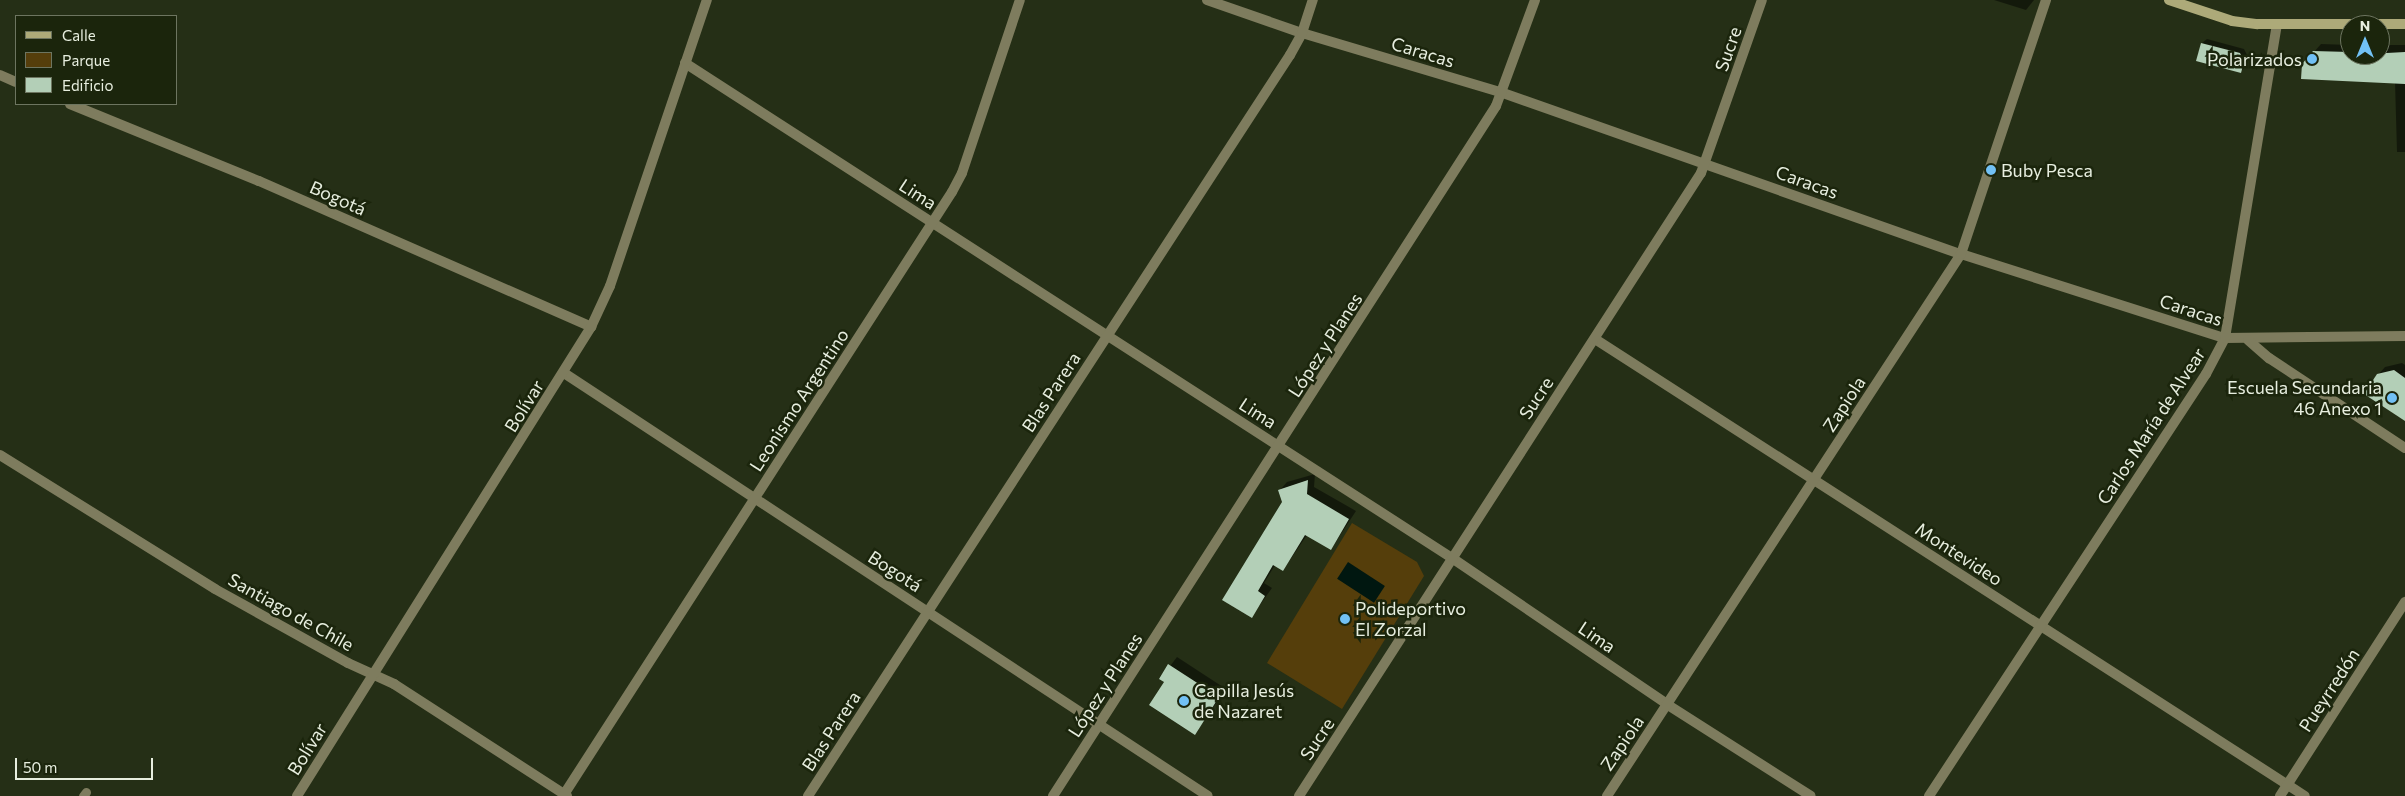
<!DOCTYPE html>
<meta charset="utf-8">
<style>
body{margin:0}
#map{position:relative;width:2405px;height:796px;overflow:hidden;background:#252f16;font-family:Commissioner,sans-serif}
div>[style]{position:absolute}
.green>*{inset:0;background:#553e0b}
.water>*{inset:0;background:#001710;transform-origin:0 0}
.shadow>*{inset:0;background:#0007}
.building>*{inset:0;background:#b3cfb7}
.service>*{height:9px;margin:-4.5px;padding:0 4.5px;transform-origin:4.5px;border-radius:4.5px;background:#7e7c5e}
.minor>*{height:10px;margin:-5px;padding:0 5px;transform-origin:5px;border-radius:5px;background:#7e7c5e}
.tertiary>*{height:10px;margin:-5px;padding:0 5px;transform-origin:5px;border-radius:5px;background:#7e7c5e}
.secondary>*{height:10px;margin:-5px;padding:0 5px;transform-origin:5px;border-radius:5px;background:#adaa79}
.dots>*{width:14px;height:14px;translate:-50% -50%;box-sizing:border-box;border:2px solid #1b250c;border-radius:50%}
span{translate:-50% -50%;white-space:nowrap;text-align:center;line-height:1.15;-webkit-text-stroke:5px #1b250c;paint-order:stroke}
.street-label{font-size:18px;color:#e7eedf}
.poi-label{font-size:18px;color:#e7eedf}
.right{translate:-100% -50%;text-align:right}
.left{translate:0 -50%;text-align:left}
.legend{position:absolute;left:15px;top:15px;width:162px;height:90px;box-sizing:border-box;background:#1b250c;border:1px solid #6d7560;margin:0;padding:6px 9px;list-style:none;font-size:15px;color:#e7eedf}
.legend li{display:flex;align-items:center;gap:10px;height:25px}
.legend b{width:25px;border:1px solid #6d7560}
.north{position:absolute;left:2340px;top:15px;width:50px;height:50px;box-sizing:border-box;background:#1b250c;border:1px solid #6d7560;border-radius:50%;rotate:0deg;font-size:14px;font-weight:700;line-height:20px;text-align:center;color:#e7eedf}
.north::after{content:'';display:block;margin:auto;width:18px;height:22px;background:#72c1f5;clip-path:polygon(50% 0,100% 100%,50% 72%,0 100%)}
.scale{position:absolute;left:15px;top:758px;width:138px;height:22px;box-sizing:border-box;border:2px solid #e7eedf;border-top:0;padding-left:6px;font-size:15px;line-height:18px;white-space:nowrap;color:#e7eedf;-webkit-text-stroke:4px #1b250c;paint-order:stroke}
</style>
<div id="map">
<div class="green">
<div style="clip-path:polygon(1352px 523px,1417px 562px,1424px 576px,1342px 709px,1267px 663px)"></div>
</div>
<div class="water">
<div style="left:1348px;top:562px;width:44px;height:20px;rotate:33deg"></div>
</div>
<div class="shadow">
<div style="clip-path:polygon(1994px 0,2034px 0,2026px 10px)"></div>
<div style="clip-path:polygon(2207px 39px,2244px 49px,2248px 57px,2245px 67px,2240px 72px,2202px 43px)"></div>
<div style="clip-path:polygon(2321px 44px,2350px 45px,2350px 55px,2380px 55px,2380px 45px,2405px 45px,2405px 152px,2397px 152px,2395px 82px,2314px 52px)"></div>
<div style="clip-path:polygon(2402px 363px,2405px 365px,2405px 419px,2378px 375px,2385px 367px)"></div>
<div style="clip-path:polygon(1315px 474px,1314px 487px,1356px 511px,1331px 549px,1307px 535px,1283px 570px,1275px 565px,1264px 583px,1272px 588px,1252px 616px,1224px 600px,1284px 502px,1280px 490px,1287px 482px)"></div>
<div style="clip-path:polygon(1177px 657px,1226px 689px,1195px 733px,1161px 678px)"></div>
</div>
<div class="building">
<div style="clip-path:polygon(2201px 43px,2240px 53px,2244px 62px,2241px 73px,2196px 61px)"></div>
<div style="clip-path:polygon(2313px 51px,2350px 52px,2350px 55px,2405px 52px,2405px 84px,2301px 79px,2302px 64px)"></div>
<div style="clip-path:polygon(2394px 370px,2405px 378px,2405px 421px,2364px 394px,2377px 374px)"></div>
<div style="clip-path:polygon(1308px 480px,1307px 494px,1349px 519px,1331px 550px,1305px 535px,1283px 571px,1273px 565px,1258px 591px,1265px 596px,1252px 618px,1222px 600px,1282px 502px,1278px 490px)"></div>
<div style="clip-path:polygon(1168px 664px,1219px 697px,1195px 735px,1149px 705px,1164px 682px,1159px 679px)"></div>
</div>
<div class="service">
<div style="left:83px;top:796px;width:5px;rotate:-53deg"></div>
</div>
<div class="minor">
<div style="left:1207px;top:0;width:101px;rotate:19.2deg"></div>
<div style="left:1302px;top:33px;width:210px;rotate:16.6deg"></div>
<div style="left:1503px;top:93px;width:485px;rotate:19.4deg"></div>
<div style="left:1961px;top:254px;width:277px;rotate:17.7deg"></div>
<div style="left:2225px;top:338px;width:180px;rotate:-0.6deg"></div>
<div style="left:685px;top:63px;width:913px;rotate:32.84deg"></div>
<div style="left:1452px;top:558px;width:261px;rotate:34.2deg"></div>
<div style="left:1668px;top:705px;width:169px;rotate:32.5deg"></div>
<div style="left:0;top:75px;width:17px;rotate:24deg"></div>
<div style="left:70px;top:104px;width:204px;rotate:22.2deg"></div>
<div style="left:259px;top:181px;width:363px;rotate:23.7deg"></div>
<div style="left:1595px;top:339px;width:844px;rotate:32.77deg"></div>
<div style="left:2248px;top:340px;width:28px;rotate:41deg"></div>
<div style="left:2269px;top:358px;width:163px;rotate:33.5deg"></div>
<div style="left:564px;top:373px;width:770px;rotate:33.3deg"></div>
<div style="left:0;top:455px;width:253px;rotate:31.9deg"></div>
<div style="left:215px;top:589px;width:152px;rotate:29.1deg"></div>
<div style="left:348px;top:663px;width:51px;rotate:24.5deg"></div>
<div style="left:394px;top:684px;width:206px;rotate:32.9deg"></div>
<div style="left:297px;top:796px;width:554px;rotate:-57.92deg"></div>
<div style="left:591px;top:327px;width:45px;rotate:-65.1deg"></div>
<div style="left:610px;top:286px;width:302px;rotate:-71.3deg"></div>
<div style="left:563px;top:796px;width:718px;rotate:-57.22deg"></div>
<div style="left:952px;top:192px;width:21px;rotate:-62deg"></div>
<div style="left:962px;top:173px;width:182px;rotate:-71.5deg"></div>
<div style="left:1053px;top:796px;width:820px;rotate:-57.3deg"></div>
<div style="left:1496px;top:106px;width:113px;rotate:-69.8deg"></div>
<div style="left:1299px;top:796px;width:741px;rotate:-57.17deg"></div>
<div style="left:1701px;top:173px;width:183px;rotate:-70.6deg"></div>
<div style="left:1607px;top:796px;width:647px;rotate:-56.85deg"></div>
<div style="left:1961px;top:254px;width:268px;rotate:-71.5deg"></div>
<div style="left:1929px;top:796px;width:505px;rotate:-56.72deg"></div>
<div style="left:2206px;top:374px;width:41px;rotate:-62.2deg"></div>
<div style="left:2225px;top:338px;width:317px;rotate:-80.6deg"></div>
<div style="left:2280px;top:796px;width:231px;rotate:-57.2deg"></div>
</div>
<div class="tertiary">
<div style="left:808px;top:796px;width:884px;rotate:-56.96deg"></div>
<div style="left:1290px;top:55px;width:25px;rotate:-61deg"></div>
<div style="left:1302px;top:33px;width:35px;rotate:-72deg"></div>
</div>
<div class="secondary">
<div style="left:2169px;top:0;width:66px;rotate:18.4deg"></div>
<div style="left:2232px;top:21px;width:26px;rotate:7deg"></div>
<div style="left:2258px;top:24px;width:147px"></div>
</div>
<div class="dots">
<div style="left:2312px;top:59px;background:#72c1f5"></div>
<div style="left:1991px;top:170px;background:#72c1f5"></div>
<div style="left:2392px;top:398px;background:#72c1f5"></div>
<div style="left:1345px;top:619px;background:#72c1f5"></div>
<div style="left:1184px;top:701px;background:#72c1f5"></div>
</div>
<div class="street-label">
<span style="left:1728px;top:49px;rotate:-71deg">Sucre</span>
<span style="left:1423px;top:52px;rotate:17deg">Caracas</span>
<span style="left:1807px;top:182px;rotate:20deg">Caracas</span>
<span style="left:918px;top:194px;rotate:33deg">Lima</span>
<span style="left:338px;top:198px;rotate:24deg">Bogotá</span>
<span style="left:2191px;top:310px;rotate:18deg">Caracas</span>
<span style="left:1325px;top:345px;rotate:-57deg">López y Planes</span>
<span style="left:1051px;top:392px;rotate:-57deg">Blas Parera</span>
<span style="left:1536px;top:398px;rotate:-57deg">Sucre</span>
<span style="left:799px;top:400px;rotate:-57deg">Leonismo Argentino</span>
<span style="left:1844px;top:404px;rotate:-57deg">Zapiola</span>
<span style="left:524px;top:406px;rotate:-58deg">Bolívar</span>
<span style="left:1258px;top:413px;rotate:33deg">Lima</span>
<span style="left:2151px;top:426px;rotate:-57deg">Carlos María de Alvear</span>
<span style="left:1959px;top:554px;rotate:33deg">Montevideo</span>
<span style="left:895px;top:571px;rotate:33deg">Bogotá</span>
<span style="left:291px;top:612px;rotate:29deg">Santiago de Chile</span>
<span style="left:1597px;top:637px;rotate:34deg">Lima</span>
<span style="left:1105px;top:685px;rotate:-57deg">López y Planes</span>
<span style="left:2329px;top:690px;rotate:-57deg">Pueyrredón</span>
<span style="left:831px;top:731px;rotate:-57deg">Blas Parera</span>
<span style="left:1317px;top:739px;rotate:-57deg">Sucre</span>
<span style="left:1622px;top:743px;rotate:-56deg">Zapiola</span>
<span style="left:307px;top:749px;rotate:-58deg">Bolívar</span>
</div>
<div class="poi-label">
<span class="right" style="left:2302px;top:59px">Polarizados</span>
<span class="left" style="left:2001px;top:170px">Buby Pesca</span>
<span class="right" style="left:2382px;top:398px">Escuela Secundaria<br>46 Anexo 1</span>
<span class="left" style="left:1355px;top:619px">Polideportivo<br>El Zorzal</span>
<span class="left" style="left:1194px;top:701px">Capilla Jesús<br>de Nazaret</span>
</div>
<ul class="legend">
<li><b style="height:6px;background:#adaa79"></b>Calle</li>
<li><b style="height:14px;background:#553e0b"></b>Parque</li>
<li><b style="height:14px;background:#b3cfb7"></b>Edificio</li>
</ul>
<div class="north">N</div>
<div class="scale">50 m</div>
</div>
